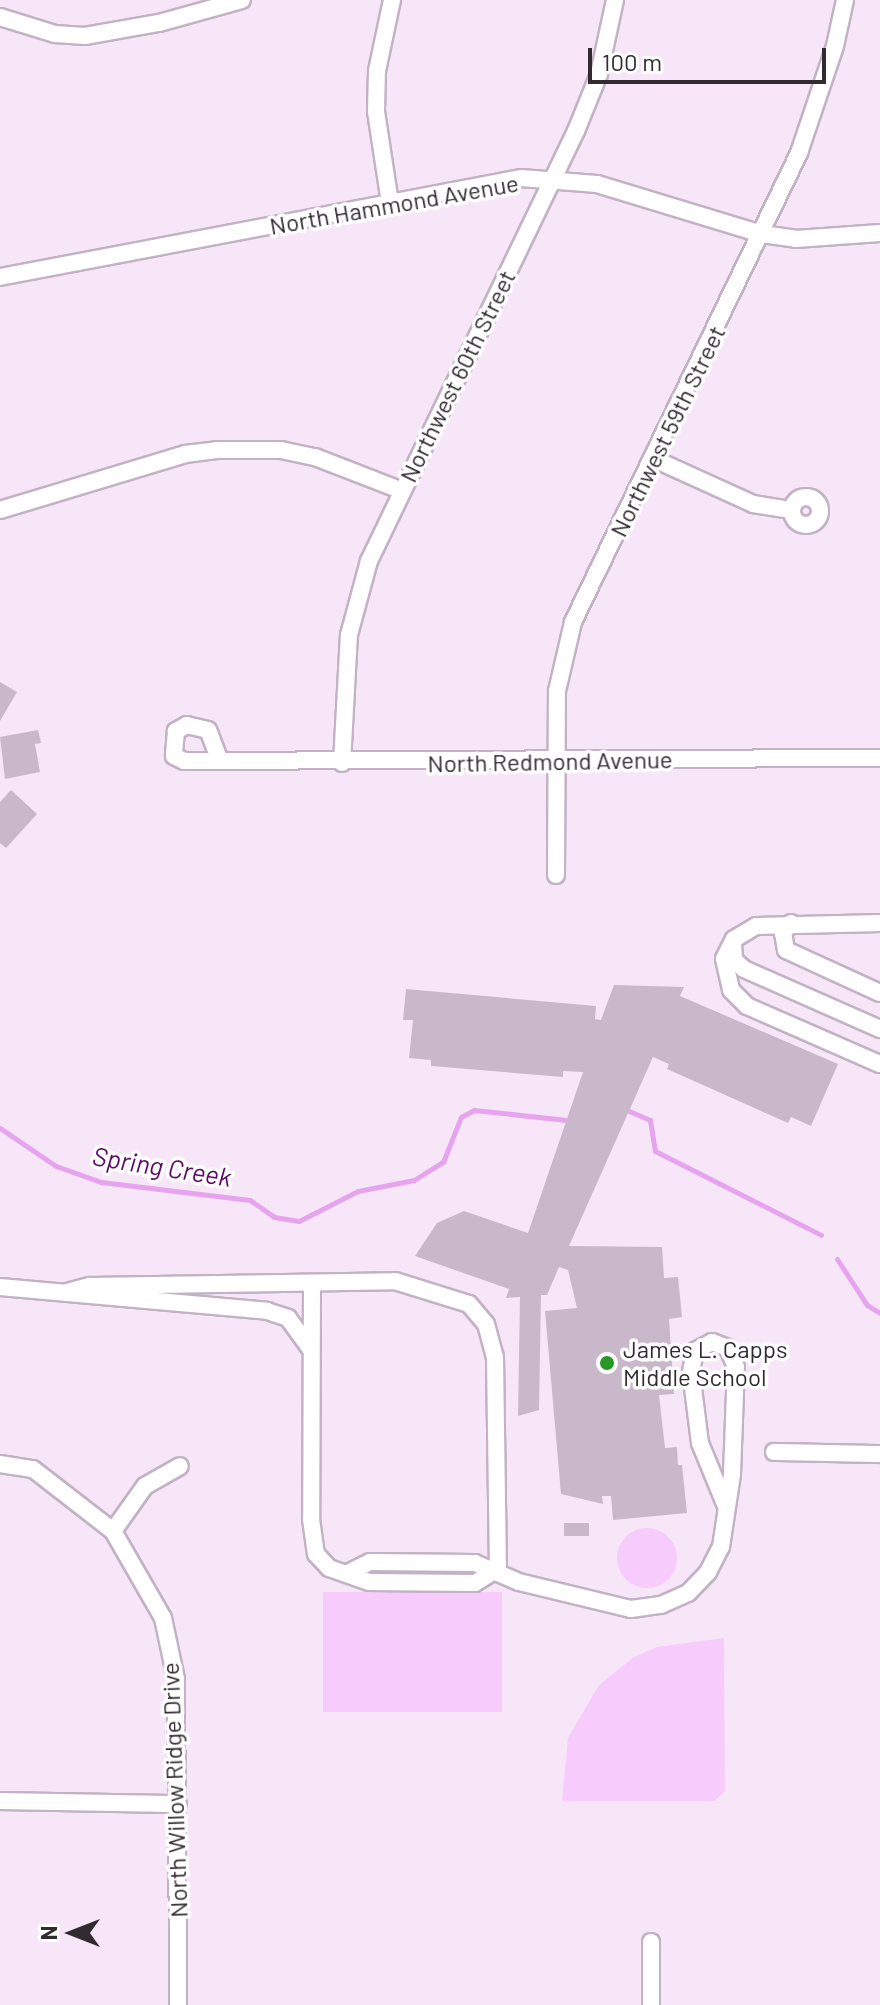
<!DOCTYPE html>
<style>
body{margin:0}
#map{position:relative;width:880px;height:2005px;overflow:hidden;background:#f6e6f8;font-family:Barlow,sans-serif}
div>[style]{position:absolute}
.green>*{inset:0;background:#f7ccfc;transform-origin:0 0}
.round{border-radius:50%}
.stream>*{height:5px;margin:-2.5px;padding:0 2.5px;transform-origin:2.5px;border-radius:2.5px;background:#e6a4ee}
.building>*{inset:0;background:#c8b8ca;transform-origin:0 0}
.roads{filter:drop-shadow(2px 0 #c2b2c4) drop-shadow(-2px 0 #c2b2c4) drop-shadow(0 2px #c2b2c4) drop-shadow(0 -2px #c2b2c4)}
.minor>*{height:16px;margin:-8px;padding:0 8px;transform-origin:8px;border-radius:8px;background:#fff}
.minor>.ring{margin:-8px;padding:0;box-sizing:content-box;background:none;border:16px solid #fff;border-radius:50%}
.dots>*{width:22px;height:22px;translate:-50% -50%;box-sizing:border-box;border:4px solid #fff;border-radius:50%}
span{translate:-50% -50%;white-space:nowrap;text-align:center;line-height:1.15;-webkit-text-stroke:7px #fff;paint-order:stroke}
.street-label{font-size:24px;color:#312a31}
.poi-label{font-size:24px;color:#312a31}
.left{translate:0 -50%;text-align:left}
.water-label{font-size:26px;color:#5c0a66;font-style:italic}
.north{position:absolute;left:32px;top:1893px;width:80px;height:80px;-webkit-text-stroke:6px #fff;paint-order:stroke;rotate:270deg;font-size:22px;font-weight:700;line-height:32px;text-align:center;color:#312a31}
.north::after{content:'';display:block;margin:auto;width:28px;height:36px;background:#312a31;clip-path:polygon(50% 0,100% 100%,50% 72%,0 100%)}
.scale{position:absolute;left:588px;top:48px;width:238px;height:36px;box-sizing:border-box;border:4px solid #312a31;border-top:0;padding-left:10px;font-size:24px;line-height:28px;white-space:nowrap;color:#312a31;-webkit-text-stroke:6px #fff;paint-order:stroke}
</style>
<div id="map">
<div class="green">
<div class="round" style="left:617px;top:1528px;width:60px;height:60px"></div>
<div style="left:323px;top:1592px;width:179px;height:120px"></div>
<div style="clip-path:polygon(724px 1638px,725px 1791px,715px 1801px,562px 1801px,568px 1738px,599px 1685px,634px 1657px,657px 1647px)"></div>
</div>
<div class="stream">
<div style="left:629px;top:1111px;width:23px;rotate:23deg"></div>
<div style="left:650px;top:1120px;width:31px;rotate:81deg"></div>
<div style="left:655px;top:1151px;width:186px;rotate:26.8deg"></div>
<div style="left:0;top:1128px;width:68px;rotate:34.2deg"></div>
<div style="left:56px;top:1166px;width:48px;rotate:19.6deg"></div>
<div style="left:101px;top:1182px;width:150px;rotate:6.9deg"></div>
<div style="left:250px;top:1200px;width:29px;rotate:35deg"></div>
<div style="left:274px;top:1217px;width:25px;rotate:9deg"></div>
<div style="left:299px;top:1221px;width:66px;rotate:-27deg"></div>
<div style="left:358px;top:1191px;width:57px;rotate:-11.1deg"></div>
<div style="left:414px;top:1180px;width:34px;rotate:-32deg"></div>
<div style="left:443px;top:1162px;width:48px;rotate:-68.2deg"></div>
<div style="left:461px;top:1117px;width:15px;rotate:-28deg"></div>
<div style="left:474px;top:1110px;width:93px;rotate:6.2deg"></div>
<div style="left:837px;top:1259px;width:55px;rotate:56.9deg"></div>
<div style="left:867px;top:1305px;width:15px;rotate:32deg"></div>
</div>
<div class="building">
<div style="clip-path:polygon(0 682px,17px 692px,0 721px)"></div>
<div style="clip-path:polygon(38px 730px,41px 743px,35px 744px,40px 772px,5px 779px,0 737px)"></div>
<div style="clip-path:polygon(11px 790px,37px 814px,6px 848px,0 843px,0 802px)"></div>
<div style="clip-path:polygon(614px 985px,684px 987px,680px 996px,838px 1064px,811px 1126px,791px 1117px,788px 1123px,667px 1069px,669px 1064px,653px 1057px,569px 1246px,662px 1247px,664px 1278px,678px 1277px,682px 1317px,669px 1319px,674px 1394px,659px 1395px,665px 1448px,677px 1447px,678px 1465px,682px 1465px,687px 1513px,613px 1520px,611px 1496px,602px 1496px,603px 1504px,561px 1494px,545px 1311px,577px 1308px,568px 1270px,559px 1267px,547px 1295px,541px 1295px,539px 1410px,518px 1416px,520px 1297px,506px 1298px,509px 1289px,415px 1256px,437px 1223px,464px 1211px,528px 1233px,583px 1072px,563px 1071px,563px 1077px,431px 1066px,431px 1060px,409px 1058px,413px 1020px,403px 1020px,406px 989px,596px 1006px,595px 1019px,601px 1020px)"></div>
<div style="left:589px;top:1523px;width:13px;height:25px;rotate:90deg"></div>
</div>
<div class="roads">
<div class="minor">
<div style="left:0;top:17px;width:58px;rotate:17.2deg"></div>
<div style="left:55px;top:34px;width:30px;rotate:4deg"></div>
<div style="left:85px;top:36px;width:75px;rotate:-10deg"></div>
<div style="left:159px;top:23px;width:86px;rotate:-15.5deg"></div>
<div style="left:390px;top:203px;width:93px;rotate:-98.7deg"></div>
<div style="left:376px;top:111px;width:40px;rotate:-88.6deg"></div>
<div style="left:377px;top:71px;width:73px;rotate:-78.1deg"></div>
<div style="left:0;top:277px;width:530px;rotate:-10.76deg"></div>
<div style="left:521px;top:178px;width:76px;rotate:4.5deg"></div>
<div style="left:597px;top:184px;width:172px;rotate:16.9deg"></div>
<div style="left:762px;top:234px;width:34px;rotate:8deg"></div>
<div style="left:796px;top:239px;width:84px;rotate:-4.1deg"></div>
<div style="left:654px;top:459px;width:109px;rotate:24.4deg"></div>
<div style="left:753px;top:504px;width:39px;rotate:9deg"></div>
<div class="ring" style="left:792px;top:497px;width:12px;height:12px"></div>
<div style="left:0;top:510px;width:193px;rotate:-16.8deg"></div>
<div style="left:185px;top:454px;width:32px;rotate:-7deg"></div>
<div style="left:217px;top:450px;width:64px"></div>
<div style="left:281px;top:450px;width:35px;rotate:12deg"></div>
<div style="left:315px;top:457px;width:91px;rotate:21.2deg"></div>
<div style="left:220px;top:761px;width:33px;rotate:-111deg"></div>
<div style="left:208px;top:730px;width:22px;rotate:-167deg"></div>
<div style="left:187px;top:725px;width:13px;rotate:151deg"></div>
<div style="left:176px;top:731px;width:25px;rotate:95deg"></div>
<div style="left:174px;top:756px;width:11px;rotate:27deg"></div>
<div style="left:184px;top:761px;width:696px;rotate:-0.25deg"></div>
<div style="left:342px;top:763px;width:128px;rotate:-86.9deg"></div>
<div style="left:349px;top:635px;width:77px;rotate:-74.9deg"></div>
<div style="left:369px;top:561px;width:477px;rotate:-64.3deg"></div>
<div style="left:576px;top:131px;width:61px;rotate:-68deg"></div>
<div style="left:599px;top:74px;width:76px;rotate:-77.8deg"></div>
<div style="left:556px;top:875px;width:184px;rotate:-89.7deg"></div>
<div style="left:557px;top:691px;width:71px;rotate:-76.9deg"></div>
<div style="left:573px;top:622px;width:521px;rotate:-64.27deg"></div>
<div style="left:799px;top:153px;width:113px;rotate:-71.4deg"></div>
<div style="left:835px;top:46px;width:47px;rotate:-77.7deg"></div>
<div style="left:791px;top:923px;width:13px;rotate:129deg"></div>
<div style="left:783px;top:933px;width:17px;rotate:80deg"></div>
<div style="left:786px;top:950px;width:103px;rotate:24.6deg"></div>
<div style="left:880px;top:923px;width:124px;rotate:178.6deg"></div>
<div style="left:756px;top:926px;width:26px;rotate:149deg"></div>
<div style="left:734px;top:939px;width:22px;rotate:117deg"></div>
<div style="left:724px;top:959px;width:32px;rotate:77deg"></div>
<div style="left:731px;top:990px;width:23px;rotate:45deg"></div>
<div style="left:747px;top:1006px;width:145px;rotate:23.6deg"></div>
<div style="left:733px;top:944px;width:16px;rotate:86deg"></div>
<div style="left:734px;top:960px;width:13px;rotate:42deg"></div>
<div style="left:744px;top:969px;width:149px;rotate:23.8deg"></div>
<div style="left:312px;top:1284px;width:235px;rotate:90.2deg"></div>
<div style="left:311px;top:1519px;width:35px;rotate:82deg"></div>
<div style="left:316px;top:1554px;width:19px;rotate:47deg"></div>
<div style="left:329px;top:1568px;width:42px;rotate:19.3deg"></div>
<div style="left:369px;top:1582px;width:106px;rotate:0.5deg"></div>
<div style="left:475px;top:1583px;width:19px;rotate:-32deg"></div>
<div style="left:0;top:1287px;width:268px;rotate:5.1deg"></div>
<div style="left:267px;top:1311px;width:22px;rotate:18deg"></div>
<div style="left:288px;top:1318px;width:39px;rotate:54deg"></div>
<div style="left:67px;top:1292px;width:24px;rotate:-15deg"></div>
<div style="left:90px;top:1286px;width:305px;rotate:-0.9deg"></div>
<div style="left:395px;top:1281px;width:77px;rotate:17.3deg"></div>
<div style="left:469px;top:1304px;width:26px;rotate:50deg"></div>
<div style="left:486px;top:1324px;width:34px;rotate:75deg"></div>
<div style="left:495px;top:1357px;width:216px;rotate:89.2deg"></div>
<div style="left:774px;top:1452px;width:106px;rotate:1.1deg"></div>
<div style="left:0;top:1464px;width:33px;rotate:9deg"></div>
<div style="left:33px;top:1469px;width:101px;rotate:37.8deg"></div>
<div style="left:113px;top:1531px;width:100px;rotate:60.1deg"></div>
<div style="left:163px;top:1618px;width:62px;rotate:78deg"></div>
<div style="left:176px;top:1679px;width:326px;rotate:89.6deg"></div>
<div style="left:113px;top:1531px;width:55px;rotate:-54.6deg"></div>
<div style="left:145px;top:1486px;width:40px;rotate:-29.7deg"></div>
<div style="left:350px;top:1572px;width:22px;rotate:-27deg"></div>
<div style="left:370px;top:1562px;width:105px;rotate:0.5deg"></div>
<div style="left:475px;top:1563px;width:48px;rotate:23.4deg"></div>
<div style="left:519px;top:1582px;width:115px;rotate:13.6deg"></div>
<div style="left:631px;top:1609px;width:30px;rotate:-8deg"></div>
<div style="left:661px;top:1605px;width:30px;rotate:-24deg"></div>
<div style="left:688px;top:1593px;width:29px;rotate:-46deg"></div>
<div style="left:708px;top:1572px;width:28px;rotate:-63deg"></div>
<div style="left:721px;top:1547px;width:74px;rotate:-81.4deg"></div>
<div style="left:732px;top:1474px;width:107px;rotate:-87.9deg"></div>
<div style="left:736px;top:1367px;width:21px;rotate:-113deg"></div>
<div style="left:728px;top:1348px;width:17px;rotate:-159deg"></div>
<div style="left:712px;top:1342px;width:19px;rotate:152deg"></div>
<div style="left:695px;top:1351px;width:21px;rotate:101deg"></div>
<div style="left:691px;top:1372px;width:72px;rotate:82.8deg"></div>
<div style="left:700px;top:1443px;width:66px;rotate:67.7deg"></div>
<div style="left:0;top:1801px;width:178px;rotate:1deg"></div>
<div style="left:651px;top:2005px;width:63px;rotate:-90deg"></div>
</div>
</div>
<div class="dots">
<div style="left:607px;top:1363px;background:#279825"></div>
</div>
<div class="street-label">
<span style="left:394px;top:204px;rotate:-10deg">North Hammond Avenue</span>
<span style="left:457px;top:376px;rotate:-64deg">Northwest 60th Street</span>
<span style="left:667px;top:431px;rotate:-64deg">Northwest 59th Street</span>
<span style="left:550px;top:761px;rotate:-1deg">North Redmond Avenue</span>
<span style="left:174px;top:1790px;rotate:-92deg">North Willow Ridge Drive</span>
</div>
<div class="poi-label">
<span class="left" style="left:623px;top:1363px">James L. Capps<br>Middle School</span>
</div>
<div class="water-label">
<span style="left:162px;top:1166px;rotate:9deg">Spring Creek</span>
</div>
<div class="north">N</div>
<div class="scale">100 m</div>
</div>
